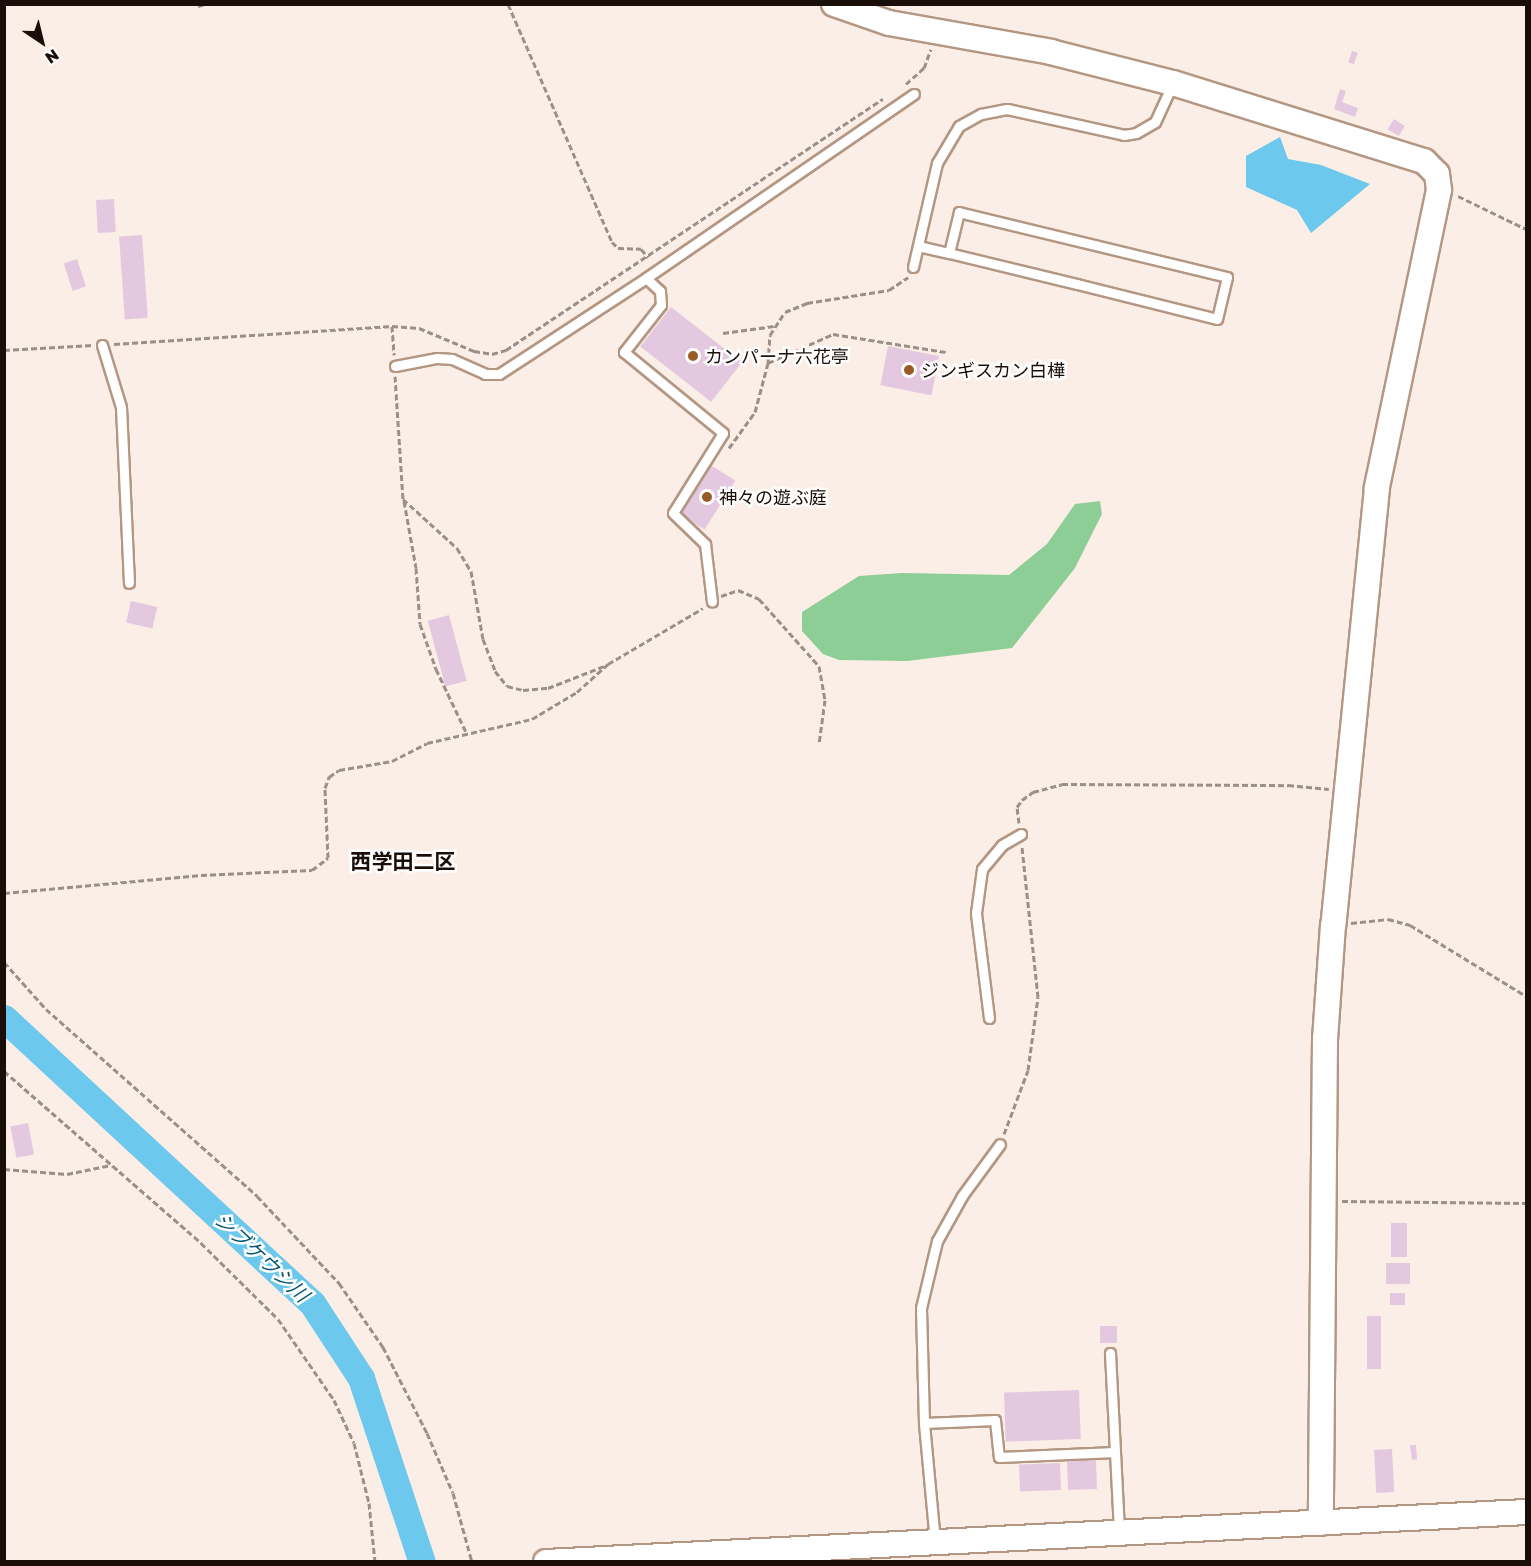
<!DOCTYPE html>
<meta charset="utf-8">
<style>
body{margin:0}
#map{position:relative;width:1531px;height:1566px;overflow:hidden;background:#fbeee6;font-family:"Golos Text","Noto Sans JP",sans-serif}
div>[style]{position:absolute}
.forest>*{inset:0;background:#8dcd96}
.water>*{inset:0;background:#6cc8ec}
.river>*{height:27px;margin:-13.5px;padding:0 13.5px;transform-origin:13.5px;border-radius:13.5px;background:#6cc8ec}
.building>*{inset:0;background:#e4c8e0;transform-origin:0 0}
.path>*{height:3px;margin-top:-1.5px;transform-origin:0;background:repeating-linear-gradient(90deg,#9b8f88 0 6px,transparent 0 9px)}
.roads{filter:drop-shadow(2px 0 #b49783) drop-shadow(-2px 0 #b49783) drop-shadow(0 2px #b49783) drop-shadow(0 -2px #b49783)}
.lane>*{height:9px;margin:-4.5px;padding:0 4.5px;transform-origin:4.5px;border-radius:4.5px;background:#fff}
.secondary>*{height:24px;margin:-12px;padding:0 12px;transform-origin:12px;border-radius:12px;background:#fff}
.dots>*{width:16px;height:16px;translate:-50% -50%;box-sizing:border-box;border:3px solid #fefefe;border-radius:50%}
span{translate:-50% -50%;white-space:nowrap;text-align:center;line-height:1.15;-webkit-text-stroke:5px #fefefe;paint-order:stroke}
.poi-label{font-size:18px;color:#1a0f08}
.left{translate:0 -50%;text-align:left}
.water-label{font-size:20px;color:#095871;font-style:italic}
.quarter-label{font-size:21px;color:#1a0f08;font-weight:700}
.frame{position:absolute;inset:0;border:6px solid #1a0f08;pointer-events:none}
.north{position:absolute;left:12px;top:12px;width:60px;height:60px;-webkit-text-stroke:4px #fefefe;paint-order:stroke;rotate:145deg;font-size:16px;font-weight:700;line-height:24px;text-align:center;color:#1a0f08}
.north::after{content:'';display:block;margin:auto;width:21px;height:27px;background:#1a0f08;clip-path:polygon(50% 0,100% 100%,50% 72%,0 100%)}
</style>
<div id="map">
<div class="forest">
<div style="clip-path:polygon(1100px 501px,1102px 514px,1075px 568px,1012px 648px,907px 661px,839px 660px,823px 654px,802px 631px,802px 612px,859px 576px,902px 573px,1009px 575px,1047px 544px,1075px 504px)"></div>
</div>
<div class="water">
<div style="clip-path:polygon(1280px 137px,1288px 159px,1321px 165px,1370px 184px,1311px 233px,1297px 210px,1246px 187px,1246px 156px)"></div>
</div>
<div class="river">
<div style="left:4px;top:1018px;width:420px;rotate:42.8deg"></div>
<div style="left:312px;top:1303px;width:90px;rotate:56.8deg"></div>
<div style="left:361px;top:1378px;width:194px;rotate:71.7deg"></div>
</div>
<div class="building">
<div style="left:1352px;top:51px;width:6px;height:12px;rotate:18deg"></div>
<div style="clip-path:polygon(1340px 89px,1346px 91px,1342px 102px,1358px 108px,1355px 117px,1334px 109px)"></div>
<div style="left:1394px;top:119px;width:13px;height:12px;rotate:32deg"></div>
<div style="left:114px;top:199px;width:33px;height:18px;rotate:87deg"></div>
<div style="left:142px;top:235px;width:83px;height:23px;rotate:86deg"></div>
<div style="left:77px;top:259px;width:29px;height:14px;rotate:72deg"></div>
<div style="left:671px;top:307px;width:90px;height:50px;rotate:38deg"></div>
<div style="left:888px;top:346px;width:52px;height:40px;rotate:11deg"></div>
<div style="left:709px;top:464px;width:31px;height:58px;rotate:32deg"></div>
<div style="left:131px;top:601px;width:27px;height:22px;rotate:13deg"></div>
<div style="left:449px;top:615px;width:68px;height:22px;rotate:75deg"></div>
<div style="left:28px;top:1123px;width:32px;height:18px;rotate:79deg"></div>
<div style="left:1391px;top:1223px;width:16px;height:34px"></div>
<div style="left:1410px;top:1263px;width:21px;height:24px;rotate:90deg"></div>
<div style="left:1390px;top:1293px;width:15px;height:12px"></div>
<div style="left:1367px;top:1316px;width:14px;height:53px"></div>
<div style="left:1100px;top:1326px;width:17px;height:17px"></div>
<div style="left:1079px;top:1390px;width:49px;height:75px;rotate:88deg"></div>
<div style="clip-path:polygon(1410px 1445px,1416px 1445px,1417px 1459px,1412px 1460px)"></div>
<div style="left:1392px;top:1449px;width:43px;height:18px;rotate:87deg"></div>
<div style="left:1096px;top:1460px;width:29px;height:29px;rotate:88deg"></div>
<div style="left:1060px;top:1463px;width:27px;height:41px;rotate:88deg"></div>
</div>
<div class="path">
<div style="left:508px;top:4px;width:260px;rotate:66.4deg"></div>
<div style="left:612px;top:242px;width:8px;rotate:45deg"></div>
<div style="left:618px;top:248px;width:23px;rotate:2deg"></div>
<div style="left:641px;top:249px;width:11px;rotate:49deg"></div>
<div style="left:198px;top:6px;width:8px;rotate:-14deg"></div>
<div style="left:906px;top:84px;width:24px;rotate:-42deg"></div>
<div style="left:924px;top:68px;width:20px;rotate:-70deg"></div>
<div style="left:1458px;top:196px;width:76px;rotate:25.9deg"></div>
<div style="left:392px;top:326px;width:29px;rotate:86deg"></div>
<div style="left:723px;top:333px;width:51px;rotate:-7.8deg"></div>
<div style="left:114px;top:344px;width:279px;rotate:-3.7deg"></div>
<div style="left:392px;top:326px;width:27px;rotate:4deg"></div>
<div style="left:419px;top:328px;width:60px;rotate:22.7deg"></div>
<div style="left:474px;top:351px;width:18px;rotate:9deg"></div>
<div style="left:492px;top:354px;width:15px;rotate:-16deg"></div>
<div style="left:506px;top:350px;width:453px;rotate:-33.7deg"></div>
<div style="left:4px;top:350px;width:89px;rotate:-3.2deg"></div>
<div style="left:768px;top:363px;width:71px;rotate:-24deg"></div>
<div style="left:833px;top:334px;width:114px;rotate:9.1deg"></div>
<div style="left:395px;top:376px;width:123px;rotate:86.3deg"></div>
<div style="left:403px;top:499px;width:73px;rotate:42.2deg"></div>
<div style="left:457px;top:548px;width:27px;rotate:59deg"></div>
<div style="left:471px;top:571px;width:69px;rotate:80deg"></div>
<div style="left:483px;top:639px;width:34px;rotate:69deg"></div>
<div style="left:495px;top:671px;width:19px;rotate:51deg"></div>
<div style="left:507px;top:686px;width:16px;rotate:14deg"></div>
<div style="left:523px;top:690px;width:25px;rotate:-5deg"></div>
<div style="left:548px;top:688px;width:60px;rotate:-21.4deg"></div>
<div style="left:729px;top:448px;width:44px;rotate:-54.2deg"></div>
<div style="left:755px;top:412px;width:51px;rotate:-75.1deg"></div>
<div style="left:768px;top:363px;width:28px;rotate:-86deg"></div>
<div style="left:770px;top:335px;width:27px;rotate:-57deg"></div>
<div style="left:785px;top:312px;width:24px;rotate:-22deg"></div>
<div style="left:807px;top:303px;width:83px;rotate:-9deg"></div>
<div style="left:889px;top:290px;width:23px;rotate:-34deg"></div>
<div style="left:404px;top:501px;width:68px;rotate:79.8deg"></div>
<div style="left:416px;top:568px;width:56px;rotate:85.9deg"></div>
<div style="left:420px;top:624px;width:48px;rotate:70.4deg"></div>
<div style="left:436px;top:669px;width:72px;rotate:64.5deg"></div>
<div style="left:721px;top:596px;width:18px;rotate:-19deg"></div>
<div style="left:738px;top:590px;width:23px;rotate:23deg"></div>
<div style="left:759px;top:599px;width:90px;rotate:48.2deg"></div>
<div style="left:819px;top:666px;width:35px;rotate:80deg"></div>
<div style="left:825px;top:700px;width:44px;rotate:97.8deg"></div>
<div style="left:1019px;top:823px;width:16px;rotate:-97deg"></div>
<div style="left:1017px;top:807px;width:9px;rotate:-54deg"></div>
<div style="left:1022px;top:800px;width:14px;rotate:-36deg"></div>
<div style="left:1033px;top:792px;width:30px;rotate:-15deg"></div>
<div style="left:1062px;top:784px;width:226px;rotate:0.3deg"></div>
<div style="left:1288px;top:785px;width:41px;rotate:5.6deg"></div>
<div style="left:4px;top:893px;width:198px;rotate:-5.2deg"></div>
<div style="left:201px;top:875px;width:111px;rotate:-2.6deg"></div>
<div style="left:312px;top:870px;width:20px;rotate:-37deg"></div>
<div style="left:328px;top:858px;width:70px;rotate:-92.5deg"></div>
<div style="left:325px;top:788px;width:12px;rotate:-70deg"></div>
<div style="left:329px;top:777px;width:12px;rotate:-35deg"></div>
<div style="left:339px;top:770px;width:54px;rotate:-9.6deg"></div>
<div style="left:392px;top:761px;width:39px;rotate:-27deg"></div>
<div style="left:427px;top:743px;width:108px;rotate:-12.9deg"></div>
<div style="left:532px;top:719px;width:52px;rotate:-31deg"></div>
<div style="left:577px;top:692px;width:42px;rotate:-42.1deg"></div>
<div style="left:608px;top:664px;width:110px;rotate:-30.5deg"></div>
<div style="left:1351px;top:923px;width:37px;rotate:-6deg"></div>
<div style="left:1388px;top:919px;width:23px;rotate:15deg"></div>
<div style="left:1410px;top:925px;width:136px;rotate:31.5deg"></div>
<div style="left:4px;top:962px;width:63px;rotate:48.2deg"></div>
<div style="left:46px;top:1009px;width:282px;rotate:41.5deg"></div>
<div style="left:257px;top:1196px;width:120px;rotate:46.7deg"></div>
<div style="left:339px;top:1283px;width:78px;rotate:55.5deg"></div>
<div style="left:383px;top:1347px;width:97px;rotate:62.9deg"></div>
<div style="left:427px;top:1433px;width:65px;rotate:66.6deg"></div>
<div style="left:453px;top:1493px;width:72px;rotate:74.6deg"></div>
<div style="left:4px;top:1071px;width:262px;rotate:41.1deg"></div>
<div style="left:201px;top:1243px;width:108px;rotate:44.6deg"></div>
<div style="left:278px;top:1319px;width:98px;rotate:55.3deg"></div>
<div style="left:334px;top:1400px;width:47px;rotate:65.1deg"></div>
<div style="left:354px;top:1443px;width:62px;rotate:76deg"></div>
<div style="left:369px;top:1503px;width:59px;rotate:84.2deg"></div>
<div style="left:1004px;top:1134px;width:68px;rotate:-69.4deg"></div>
<div style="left:1028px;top:1070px;width:74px;rotate:-82.2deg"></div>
<div style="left:1038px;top:997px;width:151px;rotate:-96.1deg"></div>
<div style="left:4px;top:1169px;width:63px;rotate:4.5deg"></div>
<div style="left:67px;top:1174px;width:45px;rotate:-11.6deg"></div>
<div style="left:1342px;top:1201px;width:184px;rotate:0.6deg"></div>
</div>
<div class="roads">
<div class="lane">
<div style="left:918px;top:246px;width:32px;rotate:13deg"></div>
<div style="left:949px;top:253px;width:132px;rotate:13.6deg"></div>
<div style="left:1077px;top:284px;width:144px;rotate:14deg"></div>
<div style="left:1217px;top:319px;width:43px;rotate:-76.6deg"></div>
<div style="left:1227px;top:277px;width:276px;rotate:-166.4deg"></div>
<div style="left:959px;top:212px;width:42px;rotate:103.7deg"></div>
<div style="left:913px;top:267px;width:107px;rotate:-77deg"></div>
<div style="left:937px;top:163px;width:43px;rotate:-59.3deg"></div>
<div style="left:959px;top:126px;width:25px;rotate:-29deg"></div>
<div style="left:981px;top:114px;width:26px;rotate:-11deg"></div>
<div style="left:1007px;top:109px;width:120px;rotate:12.5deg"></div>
<div style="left:1124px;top:135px;width:12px;rotate:-9deg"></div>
<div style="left:1136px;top:133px;width:22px;rotate:-30deg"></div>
<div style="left:1155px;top:122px;width:41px;rotate:-65.3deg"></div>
<div style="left:646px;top:278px;width:325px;rotate:-34.5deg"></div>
<div style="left:102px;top:345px;width:65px;rotate:73deg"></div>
<div style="left:121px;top:407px;width:176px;rotate:87.4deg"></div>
<div style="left:395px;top:366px;width:43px;rotate:-10.8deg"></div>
<div style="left:437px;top:358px;width:15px;rotate:4deg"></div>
<div style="left:452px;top:359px;width:36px;rotate:24deg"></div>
<div style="left:485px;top:374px;width:14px"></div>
<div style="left:499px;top:374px;width:176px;rotate:-33.1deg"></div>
<div style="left:646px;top:278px;width:19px;rotate:43deg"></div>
<div style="left:660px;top:291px;width:14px;rotate:86deg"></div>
<div style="left:661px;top:305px;width:60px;rotate:128.2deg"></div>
<div style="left:624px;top:352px;width:128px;rotate:39.3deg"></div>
<div style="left:723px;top:433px;width:94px;rotate:122deg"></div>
<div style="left:673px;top:513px;width:45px;rotate:44.1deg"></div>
<div style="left:705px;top:544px;width:58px;rotate:83.1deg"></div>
<div style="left:989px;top:1018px;width:106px;rotate:-97.1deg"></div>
<div style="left:976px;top:913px;width:44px;rotate:-82.2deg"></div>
<div style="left:982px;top:869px;width:31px;rotate:-50deg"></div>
<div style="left:1002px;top:845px;width:22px;rotate:-30deg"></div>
<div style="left:1110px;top:1353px;width:179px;rotate:87.1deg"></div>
<div style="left:924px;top:1423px;width:71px;rotate:-2.4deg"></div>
<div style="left:995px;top:1420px;width:37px;rotate:84deg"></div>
<div style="left:999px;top:1457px;width:116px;rotate:-2.5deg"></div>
<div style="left:935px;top:1542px;width:120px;rotate:-95.3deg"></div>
<div style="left:924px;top:1423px;width:115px;rotate:-91.5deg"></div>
<div style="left:921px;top:1308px;width:69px;rotate:-76.6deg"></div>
<div style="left:937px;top:1241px;width:51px;rotate:-60.9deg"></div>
<div style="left:962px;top:1196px;width:64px;rotate:-53.8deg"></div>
</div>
<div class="secondary">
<div style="left:834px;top:4px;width:58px;rotate:19.1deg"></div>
<div style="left:889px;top:23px;width:165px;rotate:10.1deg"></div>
<div style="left:1051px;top:52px;width:126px;rotate:14.3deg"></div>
<div style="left:1173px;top:83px;width:263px;rotate:17.3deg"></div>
<div style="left:1424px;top:161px;width:18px;rotate:45deg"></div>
<div style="left:1437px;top:174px;width:16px;rotate:83deg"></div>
<div style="left:1439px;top:190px;width:304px;rotate:101.8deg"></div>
<div style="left:1377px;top:488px;width:439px;rotate:95.7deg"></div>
<div style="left:1333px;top:925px;width:114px;rotate:94deg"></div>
<div style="left:1325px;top:1039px;width:484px;rotate:90.5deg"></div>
<div style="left:546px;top:1562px;width:981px;rotate:-2.92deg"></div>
</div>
</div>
<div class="dots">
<div style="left:693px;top:356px;background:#9a5a23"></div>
<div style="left:909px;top:370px;background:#9a5a23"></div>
<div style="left:707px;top:497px;background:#9a5a23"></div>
</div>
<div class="poi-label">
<span class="left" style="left:705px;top:356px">カンパーナ六花亭</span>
<span class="left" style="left:921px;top:370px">ジンギスカン白樺</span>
<span class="left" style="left:719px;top:497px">神々の遊ぶ庭</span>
</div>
<div class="water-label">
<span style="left:262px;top:1257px;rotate:43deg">シブケウシ川</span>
</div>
<div class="quarter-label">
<span style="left:403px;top:861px">西学田二区</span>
</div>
<div class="frame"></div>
<div class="north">N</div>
</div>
